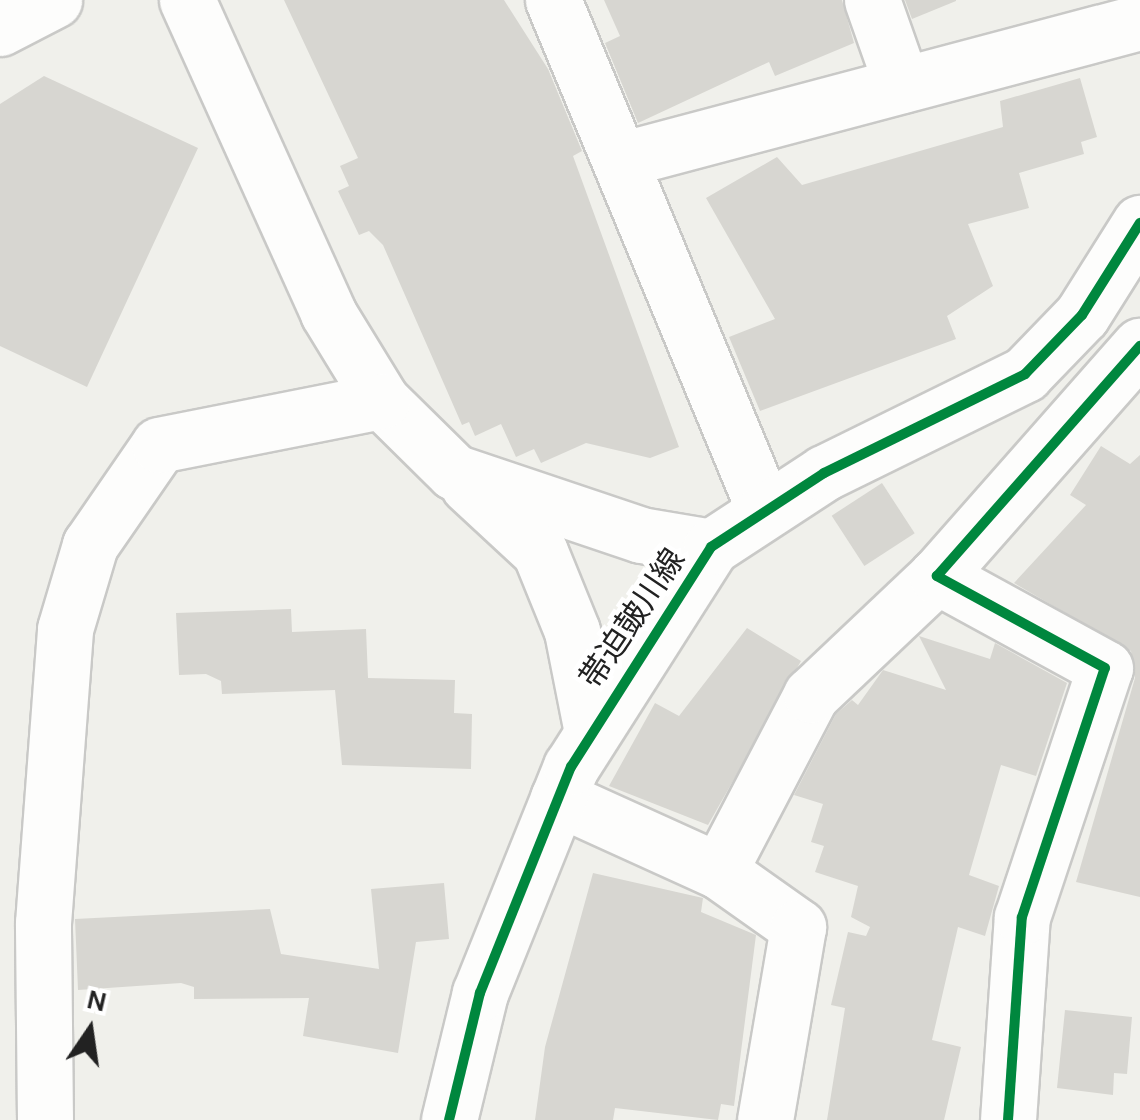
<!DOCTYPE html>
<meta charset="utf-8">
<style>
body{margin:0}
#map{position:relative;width:1140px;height:1120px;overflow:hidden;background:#f0f0eb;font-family:Karla,"Noto Sans JP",sans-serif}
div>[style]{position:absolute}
.building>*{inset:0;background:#d7d6d1;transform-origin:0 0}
.roads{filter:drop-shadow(2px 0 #c9c9c7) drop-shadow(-2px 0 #c9c9c7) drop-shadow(0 2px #c9c9c7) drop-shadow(0 -2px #c9c9c7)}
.minor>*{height:55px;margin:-27.5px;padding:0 27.5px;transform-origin:27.5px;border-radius:27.5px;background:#fdfdfc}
.cycleway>*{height:10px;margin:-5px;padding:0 5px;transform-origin:5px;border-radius:5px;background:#00873e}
span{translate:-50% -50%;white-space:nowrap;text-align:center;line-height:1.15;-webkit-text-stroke:9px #fff;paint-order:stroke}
.street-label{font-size:32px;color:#222}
.north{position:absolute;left:40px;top:980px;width:100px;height:100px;-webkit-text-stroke:8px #fff;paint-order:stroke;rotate:13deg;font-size:28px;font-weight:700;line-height:40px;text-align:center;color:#222}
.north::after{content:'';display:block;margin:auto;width:35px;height:45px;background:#222;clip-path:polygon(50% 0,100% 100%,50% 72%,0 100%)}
</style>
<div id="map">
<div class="building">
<div style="clip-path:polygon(284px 0,504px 0,548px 69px,582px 151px,573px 156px,679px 447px,650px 458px,586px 443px,541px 463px,534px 449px,516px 457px,501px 424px,475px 436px,469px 422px,462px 425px,383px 245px,369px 231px,359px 235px,338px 191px,349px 186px,340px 166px,358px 158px)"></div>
<div style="clip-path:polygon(604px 0,842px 0,854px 43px,775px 76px,769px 62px,638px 123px,605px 43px,620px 36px)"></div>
<div style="clip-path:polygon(905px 0,956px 0,956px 1px,912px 19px)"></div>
<div style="clip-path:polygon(44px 76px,198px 148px,87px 387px,0 346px,0 104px)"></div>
<div style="clip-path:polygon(1080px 78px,1097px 137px,1081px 142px,1084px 154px,1019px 173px,1029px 208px,968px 224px,993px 286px,947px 316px,956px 339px,760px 411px,729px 337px,775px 319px,706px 198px,777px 157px,802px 185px,1003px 127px,1000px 101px)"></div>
<div style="clip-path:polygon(1101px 446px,1130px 464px,1140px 455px,1140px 897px,1076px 882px,1135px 678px,1131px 651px,1014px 583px,1086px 505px,1070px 495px)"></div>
<div style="left:882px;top:483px;width:60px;height:60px;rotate:57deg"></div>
<div style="clip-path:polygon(291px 609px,292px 632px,366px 629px,368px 678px,455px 680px,454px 713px,472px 714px,471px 769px,342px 765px,335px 690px,222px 694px,221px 681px,206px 674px,179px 675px,176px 613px)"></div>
<div style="clip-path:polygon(747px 628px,801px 661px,708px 825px,609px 786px,655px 703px,679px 716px)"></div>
<div style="clip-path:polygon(919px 636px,990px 659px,995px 643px,1067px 683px,1036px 776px,1001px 765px,969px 875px,999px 886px,985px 936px,958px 927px,932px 1040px,961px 1047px,944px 1120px,827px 1120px,845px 1008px,831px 1005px,848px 932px,866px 936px,870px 927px,851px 917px,858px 886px,815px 872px,824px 846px,811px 842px,823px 804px,794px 795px,836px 714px,852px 700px,858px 705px,883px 670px,946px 690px)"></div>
<div style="clip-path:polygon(593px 873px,703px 898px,701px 912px,756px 935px,734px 1106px,721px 1104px,718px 1120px,615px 1108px,613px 1120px,535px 1120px,545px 1047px)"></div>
<div style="clip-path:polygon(444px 883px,449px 939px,416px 942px,398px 1053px,303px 1036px,309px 998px,194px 999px,194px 987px,181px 983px,78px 990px,75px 919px,270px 909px,281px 954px,379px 969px,371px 889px)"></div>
<div style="clip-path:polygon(1065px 1010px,1132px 1017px,1127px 1074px,1114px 1073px,1113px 1095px,1057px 1088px)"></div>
</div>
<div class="roads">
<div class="minor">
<div style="left:187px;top:0;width:343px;rotate:65.7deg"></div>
<div style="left:328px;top:313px;width:103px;rotate:58.5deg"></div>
<div style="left:382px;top:401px;width:101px;rotate:44.6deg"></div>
<div style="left:454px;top:472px;width:197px;rotate:18.6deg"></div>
<div style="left:641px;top:535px;width:71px;rotate:9.7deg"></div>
<div style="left:553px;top:0;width:551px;rotate:67.48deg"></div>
<div style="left:872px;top:0;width:90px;rotate:70.6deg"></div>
<div style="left:0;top:28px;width:61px;rotate:-27.4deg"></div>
<div style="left:620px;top:160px;width:538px;rotate:-14.86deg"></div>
<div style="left:468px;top:485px;width:98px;rotate:42.9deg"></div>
<div style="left:540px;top:552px;width:85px;rotate:67.9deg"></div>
<div style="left:572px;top:631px;width:98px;rotate:78.8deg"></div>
<div style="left:558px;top:798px;width:177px;rotate:24.4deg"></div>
<div style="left:719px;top:871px;width:199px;rotate:-62.4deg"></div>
<div style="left:811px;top:695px;width:173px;rotate:-43.4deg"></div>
<div style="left:719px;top:871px;width:97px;rotate:35.3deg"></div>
<div style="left:798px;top:927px;width:196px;rotate:99.7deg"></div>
<div style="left:45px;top:1120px;width:197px;rotate:-90.6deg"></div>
<div style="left:43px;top:923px;width:295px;rotate:-85.7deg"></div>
<div style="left:65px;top:629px;width:88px;rotate:-73.4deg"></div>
<div style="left:90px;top:545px;width:121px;rotate:-55.4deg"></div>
<div style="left:159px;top:445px;width:227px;rotate:-11.2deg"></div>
<div style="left:449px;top:1120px;width:131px;rotate:-76.3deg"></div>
<div style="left:480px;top:993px;width:244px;rotate:-68.1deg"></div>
<div style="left:571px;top:767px;width:261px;rotate:-57.5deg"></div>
<div style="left:711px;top:547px;width:135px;rotate:-33.2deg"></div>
<div style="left:824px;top:473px;width:224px;rotate:-26.2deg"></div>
<div style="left:1025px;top:374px;width:82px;rotate:-46deg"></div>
<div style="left:1082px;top:315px;width:109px;rotate:-57.8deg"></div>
<div style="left:1008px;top:1120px;width:203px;rotate:-86.1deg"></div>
<div style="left:1022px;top:917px;width:262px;rotate:-71.6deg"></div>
<div style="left:1105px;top:668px;width:192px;rotate:-151.3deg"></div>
<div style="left:937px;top:576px;width:307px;rotate:-48.6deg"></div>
</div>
</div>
<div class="cycleway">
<div style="left:449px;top:1120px;width:131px;rotate:-76.3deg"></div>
<div style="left:480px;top:993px;width:244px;rotate:-68.1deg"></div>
<div style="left:571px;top:767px;width:261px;rotate:-57.5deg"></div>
<div style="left:711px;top:547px;width:135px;rotate:-33.2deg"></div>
<div style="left:824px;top:473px;width:224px;rotate:-26.2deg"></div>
<div style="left:1025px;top:374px;width:82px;rotate:-46deg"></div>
<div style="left:1082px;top:315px;width:109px;rotate:-57.8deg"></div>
<div style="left:1008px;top:1120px;width:203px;rotate:-86.1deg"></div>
<div style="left:1022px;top:917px;width:262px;rotate:-71.6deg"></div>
<div style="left:1105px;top:668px;width:192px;rotate:-151.3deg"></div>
<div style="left:937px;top:576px;width:307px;rotate:-48.6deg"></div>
</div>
<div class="street-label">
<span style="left:633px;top:619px;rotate:-56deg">帯迫皷川線</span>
</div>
<div class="north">N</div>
</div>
